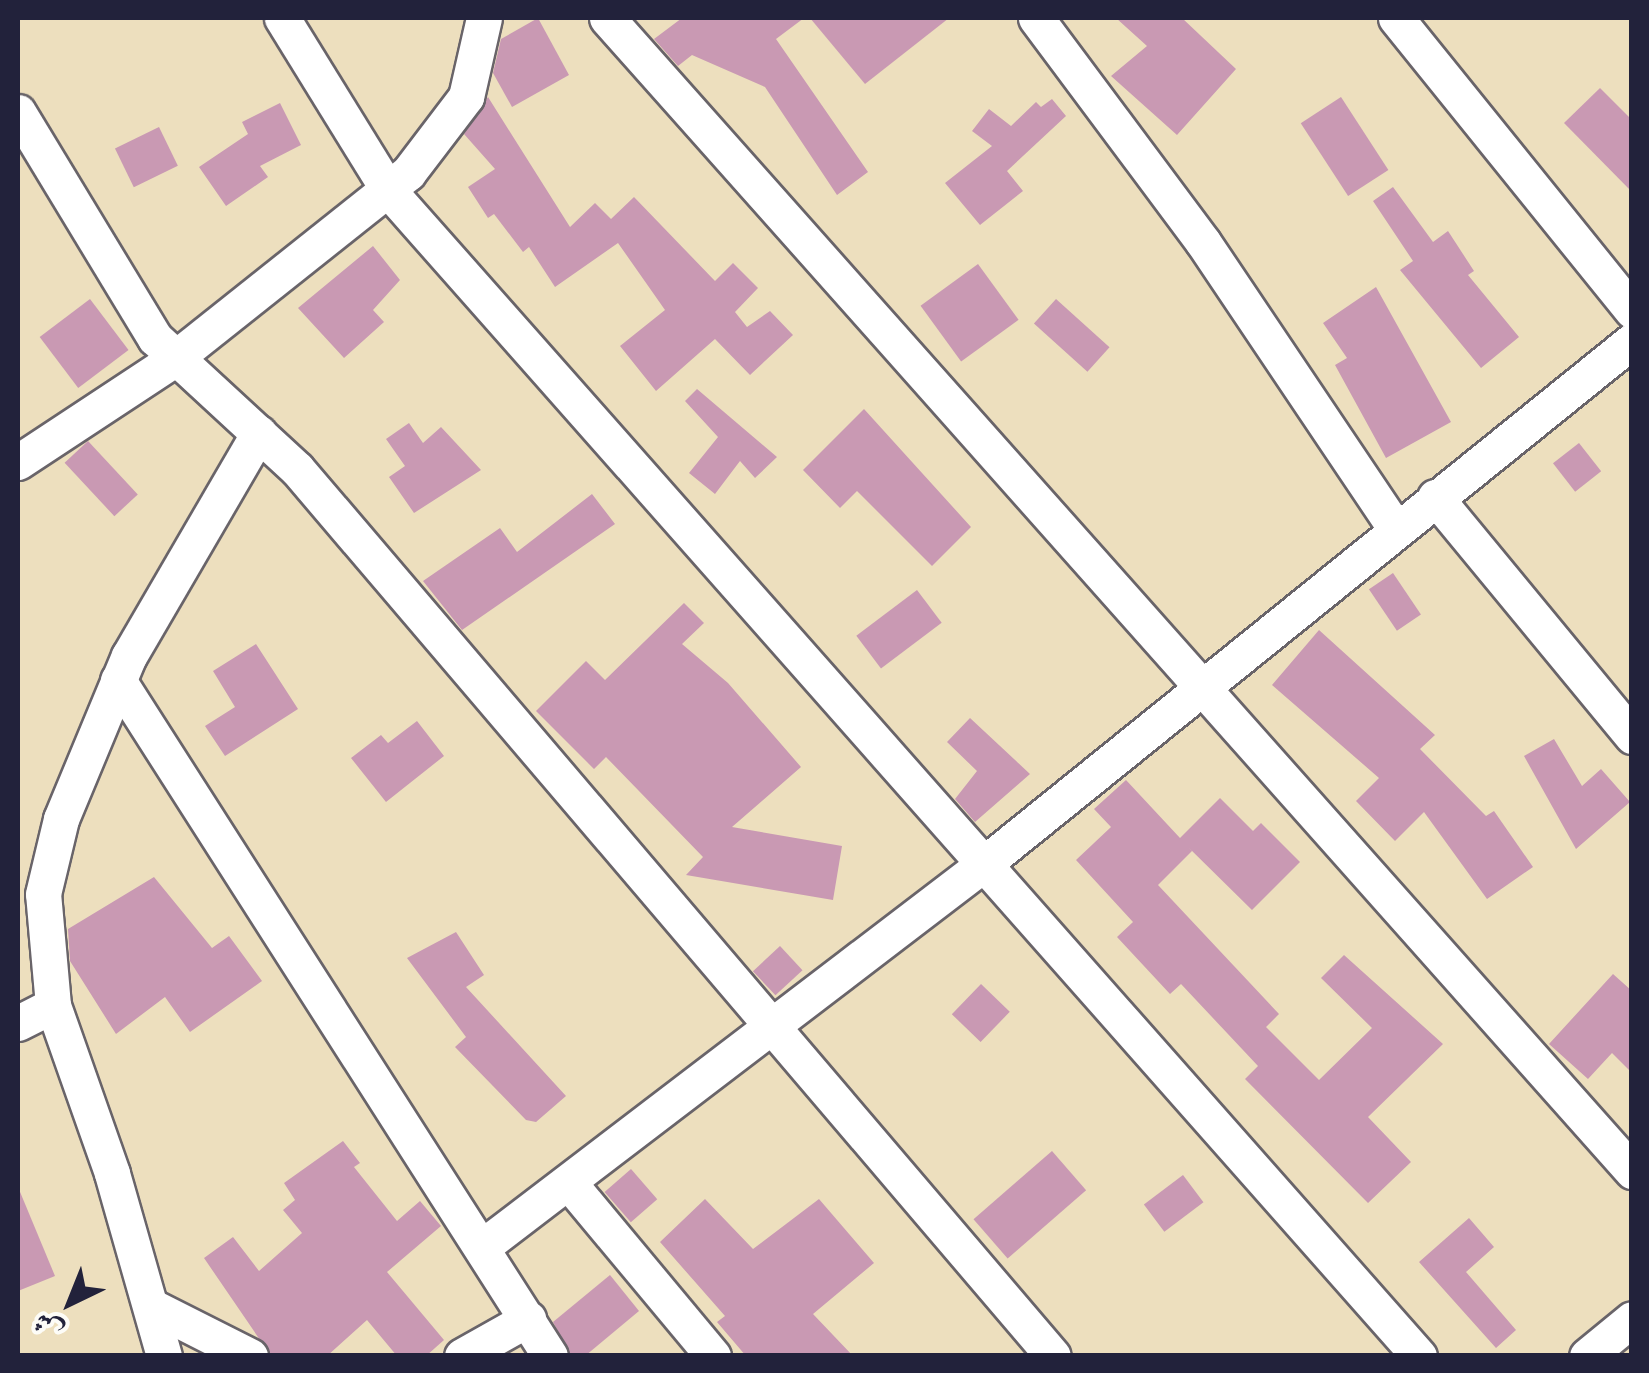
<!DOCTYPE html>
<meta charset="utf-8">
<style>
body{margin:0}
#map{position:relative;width:1649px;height:1373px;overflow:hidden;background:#eddfbe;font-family:Vollkorn,Amiri,serif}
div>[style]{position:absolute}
.building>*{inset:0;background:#c999b3;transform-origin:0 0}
.roads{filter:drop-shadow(2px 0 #696469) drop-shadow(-2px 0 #696469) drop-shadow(0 2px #696469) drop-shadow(0 -2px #696469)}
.minor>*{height:35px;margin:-17.5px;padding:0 17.5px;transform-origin:17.5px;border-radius:17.5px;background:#fff}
span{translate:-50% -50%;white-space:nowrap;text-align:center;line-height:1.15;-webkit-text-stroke:8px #fdfcf7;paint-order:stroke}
.frame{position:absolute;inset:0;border:20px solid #22223b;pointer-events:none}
.north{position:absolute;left:20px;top:1253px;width:100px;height:100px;-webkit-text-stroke:8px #fdfcf7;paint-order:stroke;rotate:223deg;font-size:28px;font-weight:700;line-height:40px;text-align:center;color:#22223b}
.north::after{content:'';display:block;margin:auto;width:35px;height:45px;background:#22223b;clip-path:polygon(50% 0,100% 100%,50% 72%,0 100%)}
</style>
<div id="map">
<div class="building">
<div style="clip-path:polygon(538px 18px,569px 75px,512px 107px,493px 73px,501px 39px)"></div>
<div style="clip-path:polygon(682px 18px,804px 18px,776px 39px,868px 172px,837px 195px,765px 87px,692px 55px,678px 66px,654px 39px)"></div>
<div style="clip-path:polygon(810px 18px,949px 18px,865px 84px)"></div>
<div style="clip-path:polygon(1116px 18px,1182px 18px,1236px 69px,1177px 135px,1111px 76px,1147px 46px)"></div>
<div style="clip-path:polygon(1600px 88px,1632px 120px,1632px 192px,1564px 123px)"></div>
<div style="clip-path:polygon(488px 97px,570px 227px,595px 203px,611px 219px,634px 197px,715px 281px,733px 263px,758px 288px,735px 312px,747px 327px,770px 311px,793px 335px,750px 375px,715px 339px,656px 391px,620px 346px,665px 310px,618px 243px,555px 287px,529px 247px,523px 252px,494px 214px,488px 218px,468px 187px,495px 169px,464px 134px)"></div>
<div style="left:1341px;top:97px;width:87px;height:48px;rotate:57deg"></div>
<div style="clip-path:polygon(1052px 99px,1066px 116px,1007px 171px,1023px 191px,980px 225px,945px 183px,992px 146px,972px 131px,989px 109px,1011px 126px,1036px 102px,1041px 107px)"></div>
<div style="clip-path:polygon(280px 103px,301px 145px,260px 166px,268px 177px,226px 206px,199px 167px,248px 134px,242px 122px)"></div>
<div style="left:159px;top:127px;width:43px;height:49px;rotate:64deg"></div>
<div style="clip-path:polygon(1393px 187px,1433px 242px,1448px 231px,1474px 271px,1468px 275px,1519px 337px,1481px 368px,1400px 270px,1413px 261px,1373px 201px)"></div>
<div style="clip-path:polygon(373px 246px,400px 280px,373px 310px,384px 322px,344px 358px,298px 308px)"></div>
<div style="left:978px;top:264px;width:69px;height:71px;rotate:54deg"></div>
<div style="clip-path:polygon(1376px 287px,1451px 422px,1386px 458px,1335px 365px,1347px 358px,1323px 323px)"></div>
<div style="left:90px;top:299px;width:64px;height:63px;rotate:53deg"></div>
<div style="left:1056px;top:299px;width:72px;height:33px;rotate:42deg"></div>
<div style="clip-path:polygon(697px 389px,777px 457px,755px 478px,740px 461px,715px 494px,689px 473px,718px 437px,685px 401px)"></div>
<div style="clip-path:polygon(864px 409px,971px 527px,932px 566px,857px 491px,840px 508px,803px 470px)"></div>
<div style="clip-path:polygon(409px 423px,423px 443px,441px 427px,481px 470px,414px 513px,389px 477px,405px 466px,386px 439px)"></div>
<div style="left:88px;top:441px;width:73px;height:32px;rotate:47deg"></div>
<div style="left:1579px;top:443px;width:36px;height:33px;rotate:52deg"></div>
<div style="clip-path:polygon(592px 494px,615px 524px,462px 630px,423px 581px,500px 528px,517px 552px)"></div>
<div style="left:1393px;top:573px;width:50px;height:29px;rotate:56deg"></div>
<div style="left:917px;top:590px;width:41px;height:76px;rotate:53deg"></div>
<div style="clip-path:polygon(684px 603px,704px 623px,682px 644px,728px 683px,801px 767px,732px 827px,842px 846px,833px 900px,686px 875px,703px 857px,606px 757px,594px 769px,536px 711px,586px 661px,605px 680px)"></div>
<div style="clip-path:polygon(1319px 630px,1435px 735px,1420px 749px,1486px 816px,1494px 811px,1533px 867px,1487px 899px,1424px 812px,1395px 841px,1356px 801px,1379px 778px,1272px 685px)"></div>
<div style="clip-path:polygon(256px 644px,298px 709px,225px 756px,205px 726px,235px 707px,213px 671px)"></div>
<div style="clip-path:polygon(970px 718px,1030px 774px,975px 822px,955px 799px,977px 771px,947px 742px)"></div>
<div style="clip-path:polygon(417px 721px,444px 756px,386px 802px,351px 758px,381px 735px,388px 743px)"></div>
<div style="clip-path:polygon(1554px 739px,1582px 786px,1601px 769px,1630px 802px,1576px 849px,1524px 756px)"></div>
<div style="clip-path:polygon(1126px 780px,1180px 838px,1220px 798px,1253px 831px,1261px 823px,1300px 862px,1252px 910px,1188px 847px,1192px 851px,1158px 885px,1279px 1014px,1266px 1027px,1319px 1080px,1372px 1028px,1321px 978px,1344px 955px,1443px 1044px,1368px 1117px,1411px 1162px,1368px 1203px,1245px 1079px,1258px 1066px,1181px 984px,1170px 994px,1117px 937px,1133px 922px,1076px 860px,1111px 827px,1094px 809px)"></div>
<div style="clip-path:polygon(154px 877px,212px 948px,229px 936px,262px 981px,190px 1032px,165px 997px,116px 1034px,70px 961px,68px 929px)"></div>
<div style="clip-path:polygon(456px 932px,484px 975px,466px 987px,566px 1096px,536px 1122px,526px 1120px,455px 1047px,466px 1037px,407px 958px)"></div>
<div style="left:780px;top:946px;width:33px;height:37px;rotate:47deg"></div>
<div style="clip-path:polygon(1613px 974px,1632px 991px,1632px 1073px,1612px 1053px,1588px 1079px,1549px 1044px)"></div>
<div style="left:981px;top:984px;width:40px;height:42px;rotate:44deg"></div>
<div style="clip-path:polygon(343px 1141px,360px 1163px,354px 1167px,397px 1221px,420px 1201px,441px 1226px,387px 1272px,444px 1340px,426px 1356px,397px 1356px,367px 1320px,327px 1356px,271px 1356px,204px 1258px,233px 1237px,259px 1271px,302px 1233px,283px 1210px,295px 1200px,284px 1183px)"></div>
<div style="left:1052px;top:1151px;width:52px;height:104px;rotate:49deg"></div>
<div style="left:631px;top:1169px;width:40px;height:35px;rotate:49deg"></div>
<div style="left:1183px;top:1175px;width:34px;height:49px;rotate:53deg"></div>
<div style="clip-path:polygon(18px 1187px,55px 1276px,18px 1291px)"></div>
<div style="clip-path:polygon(705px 1199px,753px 1249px,819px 1199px,874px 1263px,813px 1314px,853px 1356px,746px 1356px,717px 1322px,725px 1316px,660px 1242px)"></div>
<div style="clip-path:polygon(1469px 1218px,1494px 1247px,1466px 1272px,1516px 1330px,1496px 1348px,1419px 1262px)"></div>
<div style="clip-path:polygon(610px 1275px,639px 1311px,585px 1356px,571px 1356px,553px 1322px)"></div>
</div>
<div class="roads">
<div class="minor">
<div style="left:282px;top:18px;width:203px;rotate:58.3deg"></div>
<div style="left:389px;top:191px;width:1555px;rotate:48.52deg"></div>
<div style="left:607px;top:18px;width:1543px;rotate:48.36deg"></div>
<div style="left:1036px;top:18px;width:279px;rotate:53.3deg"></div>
<div style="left:1203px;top:242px;width:346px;rotate:56.1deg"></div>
<div style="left:1396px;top:18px;width:376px;rotate:51.1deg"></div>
<div style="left:18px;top:112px;width:264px;rotate:58.8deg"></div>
<div style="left:155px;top:338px;width:193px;rotate:42.7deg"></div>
<div style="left:297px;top:469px;width:1165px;rotate:49.56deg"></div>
<div style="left:18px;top:462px;width:187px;rotate:-33.4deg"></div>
<div style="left:174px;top:359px;width:299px;rotate:-38.5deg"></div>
<div style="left:408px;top:173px;width:96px;rotate:-52.7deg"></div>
<div style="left:466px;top:97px;width:81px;rotate:-77.2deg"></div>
<div style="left:1435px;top:497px;width:310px;rotate:50.5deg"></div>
<div style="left:118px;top:680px;width:802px;rotate:57.42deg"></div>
<div style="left:18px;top:1023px;width:39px;rotate:-27deg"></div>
<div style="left:569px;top:1183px;width:225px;rotate:50.2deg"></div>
<div style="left:482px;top:1247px;width:633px;rotate:-37.36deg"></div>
<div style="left:985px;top:863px;width:831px;rotate:-38.9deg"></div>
<div style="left:151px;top:1306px;width:111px;rotate:26.8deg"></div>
<div style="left:164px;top:1356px;width:190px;rotate:-105.9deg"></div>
<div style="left:112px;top:1173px;width:178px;rotate:-109.4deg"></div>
<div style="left:53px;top:1005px;width:111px;rotate:-95.1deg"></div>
<div style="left:43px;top:894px;width:77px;rotate:-76.5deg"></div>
<div style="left:61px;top:819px;width:177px;rotate:-67.4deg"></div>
<div style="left:129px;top:656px;width:258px;rotate:-59.8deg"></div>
<div style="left:462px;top:1356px;width:76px;rotate:-29.3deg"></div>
<div style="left:1587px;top:1356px;width:58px;rotate:-39.4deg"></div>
</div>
</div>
<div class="frame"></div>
<div class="north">ش</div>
</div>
